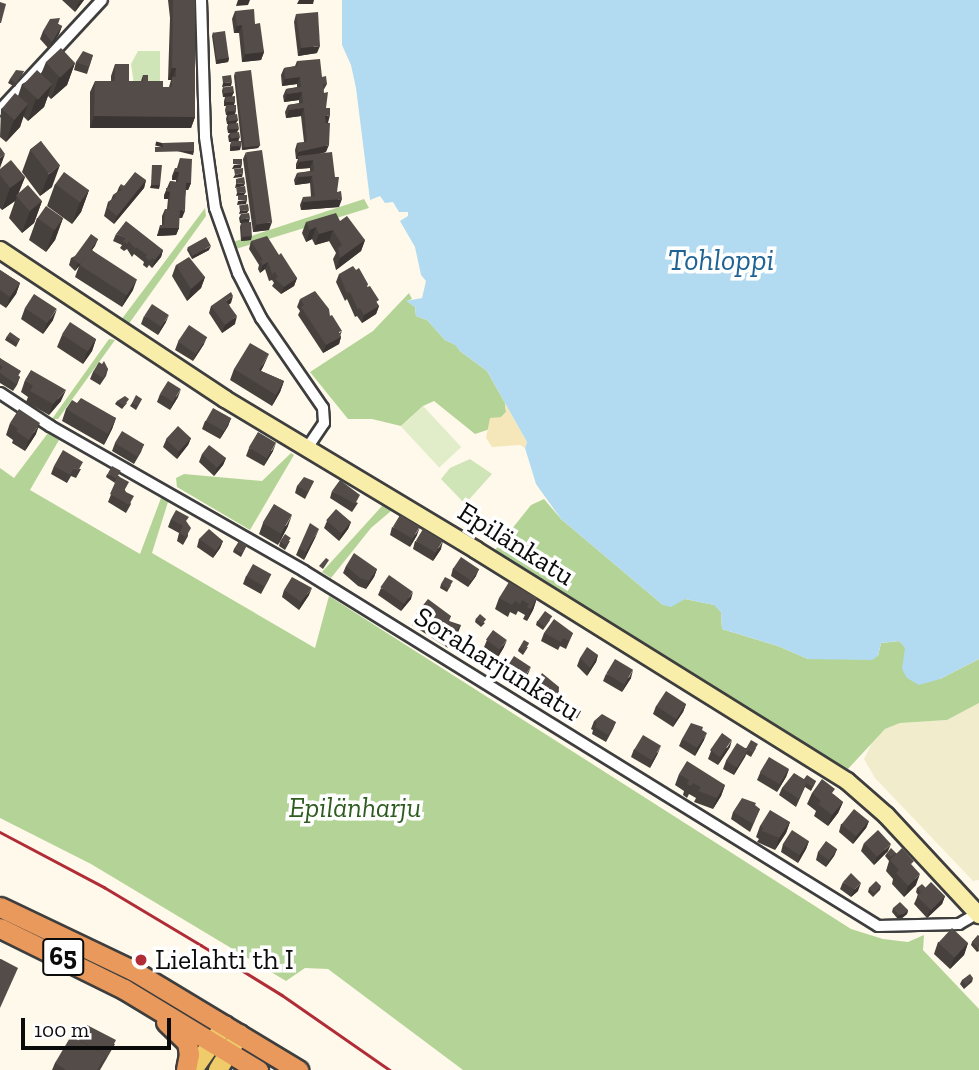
<!DOCTYPE html>
<meta charset="utf-8">
<style>
body{margin:0}
#map{position:relative;width:979px;height:1070px;overflow:hidden;background:#fef9ea;font-family:"Zilla Slab",serif}
div>[style]{position:absolute}
.farmland>*{inset:0;background:#f1edcc}
.green>*{inset:0;background:#d0e5b7}
.forest>*{inset:0;background:#b4d497}
.sand>*{inset:0;background:#f6e7ba}
.pitch>*{inset:0;background:#e1edc8;transform-origin:0 0}
.water>*{inset:0;background:#b2dbf1}
.roads{filter:drop-shadow(2px 0 #3e3e3e) drop-shadow(-2px 0 #3e3e3e) drop-shadow(0 2px #3e3e3e) drop-shadow(0 -2px #3e3e3e)}
.street>*{height:10px;margin:-5px;padding:0 5px;transform-origin:5px;border-radius:5px;background:#fff}
.secondary>*{height:16px;margin:-8px;padding:0 8px;transform-origin:8px;border-radius:8px;background:#f9eea9}
.primary>*{height:18px;margin:-9px;padding:0 9px;transform-origin:9px;border-radius:9px;background:#efcb69}
.highway>*{height:19px;margin:-9.5px;padding:0 9.5px;transform-origin:9.5px;border-radius:9.5px;background:#ea995c}
.rail>*{height:2.5px;margin:-1.25px;padding:0 1.25px;transform-origin:1.25px;border-radius:1.25px;background:#b02d37}
.wall>*{inset:0;background:#47413e}
.shaded-wall>*{inset:0;background:#3a3532;transform-origin:0 0}
.building>*{inset:0;background:#534c48;transform-origin:0 0}
.dots>*{width:19px;height:19px;translate:-50% -50%;box-sizing:border-box;border:4px solid #fff;border-radius:50%}
span{translate:-50% -50%;white-space:nowrap;text-align:center;line-height:1.15;-webkit-text-stroke:7px #fff;paint-order:stroke}
.shield-label span{padding:2px 5px;background:#fff;border:2px solid;border-radius:5px;-webkit-text-stroke-width:0}
.shield-label{font-size:26px;color:#0b0b0b;font-weight:700}
.street-label{font-size:28px;color:#0b0b0b}
.park-label{font-size:28px;color:#2f5d21;font-style:italic}
.poi-label{font-size:28px;color:#0b0b0b}
.left{translate:0 -50%;text-align:left}
.water-label{font-size:30px;color:#1e6393;font-style:italic}
.scale{position:absolute;left:21px;top:1018px;width:150px;height:32px;box-sizing:border-box;border:4px solid #0b0b0b;border-top:0;padding-left:9px;font-size:21px;line-height:24px;white-space:nowrap;color:#0b0b0b;-webkit-text-stroke:5px #fff;paint-order:stroke}
</style>
<div id="map">
<div class="farmland">
<div style="clip-path:polygon(979px 703px,979px 880px,973px 881px,875px 778px,864px 759px,874px 738px,885px 729px,900px 723px,947px 720px)"></div>
</div>
<div class="green">
<div style="clip-path:polygon(138px 51px,160px 51px,160px 84px,134px 84px,131px 64px)"></div>
<div style="clip-path:polygon(470px 459px,492px 474px,465px 504px,441px 479px,450px 468px)"></div>
</div>
<div class="forest">
<div style="clip-path:polygon(364px 199px,369px 208px,236px 249px,233px 242px)"></div>
<div style="clip-path:polygon(205px 208px,206px 216px,128px 325px,121px 320px)"></div>
<div style="clip-path:polygon(409px 293px,412px 299px,407px 301px,415px 307px,416px 316px,427px 320px,445px 340px,456px 345px,460px 351px,487px 371px,505px 403px,506px 412px,490px 429px,475px 434px,434px 401px,423px 406px,401px 426px,372px 419px,348px 419px,310px 372px,373px 331px)"></div>
<div style="clip-path:polygon(109px 339px,115px 340px,58px 419px,52px 419px)"></div>
<div style="clip-path:polygon(48px 433px,59px 440px,30px 490px,140px 554px,161px 498px,168px 502px,152px 553px,315px 648px,329px 596px,851px 929px,883px 939px,908px 942px,924px 935px,923px 950px,979px 1009px,979px 1070px,463px 1070px,328px 969px,305px 968px,286px 981px,91px 864px,0 818px,0 468px,14px 478px)"></div>
<div style="clip-path:polygon(291px 453px,294px 455px,250px 530px,177px 487px,176px 478px,184px 474px,262px 481px)"></div>
<div style="clip-path:polygon(544px 499px,561px 519px,663px 605px,685px 599px,715px 605px,721px 612px,722px 629px,778px 646px,808px 659px,878px 656px,881px 643px,899px 641px,940px 679px,979px 659px,979px 703px,947px 720px,900px 723px,885px 729px,847px 770px,495px 550px,531px 505px)"></div>
<div style="clip-path:polygon(382px 506px,391px 511px,371px 528px,331px 578px,322px 572px)"></div>
</div>
<div class="sand">
<div style="clip-path:polygon(505px 403px,527px 442px,525px 448px,520px 445px,492px 447px,486px 438px,490px 418px,502px 417px,506px 412px)"></div>
</div>
<div class="pitch">
<div style="left:423px;top:406px;width:56px;height:30px;rotate:47deg"></div>
</div>
<div class="water">
<div style="clip-path:polygon(342px 0,979px 0,979px 659px,940px 679px,919px 685px,907px 678px,902px 669px,905px 648px,899px 641px,881px 643px,878px 656px,872px 660px,808px 659px,778px 646px,722px 629px,721px 612px,714px 605px,685px 599px,671px 607px,663px 605px,561px 519px,536px 484px,525px 448px,527px 442px,487px 371px,460px 351px,455px 345px,445px 340px,427px 320px,416px 316px,415px 307px,406px 301px,422px 298px,426px 281px,421px 275px,415px 247px,400px 221px,408px 216px,408px 212px,399px 212px,393px 202px,385px 203px,380px 196px,370px 200px,356px 88px,351px 65px,342px 45px)"></div>
</div>
<div class="roads">
<div class="street">
<div style="left:201px;top:0;width:137px;rotate:88.3deg"></div>
<div style="left:205px;top:137px;width:72px;rotate:82deg"></div>
<div style="left:215px;top:208px;width:69px;rotate:70.5deg"></div>
<div style="left:238px;top:273px;width:51px;rotate:62.9deg"></div>
<div style="left:261px;top:318px;width:109px;rotate:55.4deg"></div>
<div style="left:323px;top:408px;width:15px;rotate:86deg"></div>
<div style="left:324px;top:423px;width:29px;rotate:124deg"></div>
<div style="left:0;top:110px;width:150px;rotate:-47.2deg"></div>
<div style="left:0;top:393px;width:60px;rotate:33.4deg"></div>
<div style="left:50px;top:426px;width:292px;rotate:29.7deg"></div>
<div style="left:304px;top:571px;width:675px;rotate:31.74deg"></div>
<div style="left:878px;top:926px;width:81px;rotate:-1.4deg"></div>
<div style="left:959px;top:924px;width:22px;rotate:-30deg"></div>
</div>
<div class="secondary">
<div style="left:0;top:250px;width:270px;rotate:33.5deg"></div>
<div style="left:225px;top:399px;width:293px;rotate:31deg"></div>
<div style="left:476px;top:550px;width:437px;rotate:31.9deg"></div>
<div style="left:847px;top:781px;width:52px;rotate:41.1deg"></div>
<div style="left:886px;top:815px;width:137px;rotate:47.1deg"></div>
</div>
<div class="primary">
<div style="left:193px;top:1070px;width:55px;rotate:-54.6deg"></div>
<div style="left:218px;top:1070px;width:42px;rotate:-58.6deg"></div>
</div>
<div class="highway">
<div style="left:0;top:907px;width:148px;rotate:25.5deg"></div>
<div style="left:134px;top:971px;width:192px;rotate:31.1deg"></div>
<div style="left:0;top:928px;width:138px;rotate:26.2deg"></div>
<div style="left:124px;top:989px;width:157px;rotate:31.2deg"></div>
<div style="left:166px;top:1022px;width:29px;rotate:44deg"></div>
<div style="left:187px;top:1042px;width:12px;rotate:81deg"></div>
<div style="left:189px;top:1054px;width:16px;rotate:101deg"></div>
</div>
</div>
<div class="rail">
<div style="left:0;top:832px;width:118px;rotate:27.9deg"></div>
<div style="left:104px;top:887px;width:113px;rotate:30.9deg"></div>
<div style="left:201px;top:945px;width:95px;rotate:31.7deg"></div>
<div style="left:282px;top:995px;width:131px;rotate:34.8deg"></div>
</div>
<div class="wall">
<div style="clip-path:polygon(62px 0,84px 0,75px 12px)"></div>
<div style="clip-path:polygon(168px 0,195px 0,195px 117px,191px 128px,90px 128px,90px 92px,95px 81px,111px 81px,111px 76px,115px 64px,129px 81px,141px 81px,143px 75px,148px 81px,163px 87px,169px 87px,171px 80px,168px 80px,170px 18px)"></div>
<div style="clip-path:polygon(235px 11px,255px 24px,264px 52px,261px 60px,242px 62px,239px 33px,234px 33px,232px 19px)"></div>
<div style="clip-path:polygon(296px 14px,317px 53px,298px 56px,294px 22px)"></div>
<div style="clip-path:polygon(58px 24px,62px 26px,59px 34px,49px 49px,40px 39px,43px 31px)"></div>
<div style="clip-path:polygon(213px 32px,229px 58px,228px 62px,216px 64px,212px 36px)"></div>
<div style="clip-path:polygon(93px 55px,87px 74px,74px 70px,76px 62px)"></div>
<div style="clip-path:polygon(297px 61px,322px 77px,327px 84px,323px 91px,328px 123px,326px 152px,320px 154px,337px 192px,339px 207px,301px 210px,300px 205px,303px 197px,311px 197px,310px 183px,295px 185px,294px 180px,297px 173px,310px 171px,310px 168px,296px 169px,296px 164px,298px 159px,296px 159px,295px 150px,297px 143px,304px 142px,301px 116px,286px 118px,285px 112px,288px 105px,299px 103px,299px 100px,284px 102px,283px 96px,286px 89px,297px 87px,297px 84px,282px 86px,281px 75px,284px 68px,295px 66px)"></div>
<div style="clip-path:polygon(46px 62px,75px 63px,67px 85px,51px 99px,48px 96px,44px 107px,28px 121px,23px 116px,20px 127px,6px 142px,0 137px,1px 109px,18px 96px,22px 84px,41px 74px)"></div>
<div style="clip-path:polygon(24px 71px,15px 87px,8px 83px,10px 79px)"></div>
<div style="clip-path:polygon(235px 72px,260px 145px,258px 148px,242px 150px,234px 76px)"></div>
<div style="clip-path:polygon(223px 87px,234px 92px,232px 96px,235px 114px,238px 120px,236px 123px,240px 150px,230px 151px,230px 145px,231px 142px,229px 142px,228px 136px,230px 133px,228px 133px,227px 128px,228px 124px,227px 124px,226px 119px,227px 115px,226px 115px,225px 110px,226px 106px,224px 106px,224px 101px,225px 97px,223px 97px,222px 91px)"></div>
<div style="clip-path:polygon(41px 141px,52px 187px,40px 196px,22px 172px,30px 150px)"></div>
<div style="clip-path:polygon(246px 152px,269px 230px,253px 232px,243px 159px)"></div>
<div style="clip-path:polygon(180px 158px,191px 183px,188px 190px,186px 190px,182px 218px,179px 218px,179px 228px,176px 235px,157px 236px,160px 225px,162px 225px,162px 216px,165px 209px,167px 209px,168px 199px,164px 199px,164px 195px,170px 181px,176px 182px,176px 180px,172px 180px,172px 176px,175px 168px,177px 168px)"></div>
<div style="clip-path:polygon(0 169px,25px 177px,18px 194px,42px 201px,34px 223px,22px 233px,9px 218px,15px 201px,2px 210px,0 208px)"></div>
<div style="clip-path:polygon(146px 180px,144px 188px,114px 224px,104px 216px,108px 202px,111px 200px,113px 195px,117px 192px,119px 187px)"></div>
<div style="clip-path:polygon(55px 184px,89px 190px,81px 212px,72px 224px,47px 206px)"></div>
<div style="clip-path:polygon(241px 214px,249px 222px,251px 240px,241px 241px,240px 227px,241px 223px,240px 223px,239px 218px)"></div>
<div style="clip-path:polygon(37px 218px,63px 218px,55px 240px,46px 252px,29px 240px)"></div>
<div style="clip-path:polygon(340px 221px,365px 240px,361px 251px,336px 270px,333px 259px,336px 253px,329px 241px,315px 245px,312px 239px,306px 242px,302px 233px,306px 222px)"></div>
<div style="clip-path:polygon(116px 234px,163px 250px,161px 257px,152px 268px,149px 265px,147px 268px,143px 265px,144px 262px,134px 254px,132px 257px,127px 249px,124px 251px,120px 248px,122px 245px,113px 241px)"></div>
<div style="clip-path:polygon(251px 241px,279px 255px,297px 278px,294px 286px,281px 294px,272px 286px,274px 283px,272px 280px,269px 281px,265px 269px,260px 273px,258px 269px,259px 265px,249px 249px)"></div>
<div style="clip-path:polygon(95px 246px,92px 250px,133px 290px,122px 307px,75px 277px,79px 266px,75px 271px,69px 265px,71px 258px)"></div>
<div style="clip-path:polygon(188px 247px,209px 250px,192px 259px,187px 250px)"></div>
<div style="clip-path:polygon(176px 265px,205px 277px,201px 288px,187px 301px,172px 276px)"></div>
<div style="clip-path:polygon(0 270px,20px 283px,16px 294px,6px 308px,0 304px)"></div>
<div style="clip-path:polygon(339px 274px,367px 287px,379px 306px,376px 314px,362px 323px,357px 316px,355px 317px,347px 299px,345px 301px,336px 282px)"></div>
<div style="clip-path:polygon(300px 299px,330px 316px,341px 337px,339px 344px,323px 353px,298px 315px,300px 311px,297px 307px)"></div>
<div style="clip-path:polygon(231px 303px,229px 304px,235px 324px,222px 333px,209px 313px,211px 306px)"></div>
<div style="clip-path:polygon(25px 308px,53px 320px,43px 334px,21px 319px)"></div>
<div style="clip-path:polygon(144px 316px,166px 322px,158px 335px,141px 324px)"></div>
<div style="clip-path:polygon(62px 335px,96px 339px,92px 351px,83px 364px,57px 347px)"></div>
<div style="clip-path:polygon(7px 336px,20px 339px,16px 347px,5px 340px)"></div>
<div style="clip-path:polygon(178px 342px,204px 344px,193px 361px,175px 350px)"></div>
<div style="clip-path:polygon(0 358px,20px 377px,17px 385px,13px 391px,0 383px)"></div>
<div style="clip-path:polygon(102px 364px,108px 369px,106px 376px,100px 385px,90px 379px,93px 372px)"></div>
<div style="clip-path:polygon(264px 365px,261px 371px,284px 381px,280px 392px,272px 406px,230px 380px,234px 369px)"></div>
<div style="clip-path:polygon(25px 380px,61px 401px,49px 415px,26px 402px,28px 397px,21px 392px)"></div>
<div style="clip-path:polygon(160px 394px,178px 397px,170px 410px,157px 402px)"></div>
<div style="clip-path:polygon(142px 399px,136px 410px,130px 406px,132px 403px)"></div>
<div style="clip-path:polygon(117px 401px,127px 403px,122px 409px,115px 404px)"></div>
<div style="clip-path:polygon(77px 403px,116px 418px,112px 429px,104px 445px,62px 421px,66px 409px)"></div>
<div style="clip-path:polygon(231px 418px,228px 426px,220px 439px,202px 429px,205px 421px)"></div>
<div style="clip-path:polygon(10px 423px,36px 434px,25px 451px,12px 443px,13px 440px,6px 435px)"></div>
<div style="clip-path:polygon(191px 438px,188px 445px,177px 459px,163px 447px,166px 440px)"></div>
<div style="clip-path:polygon(115px 443px,144px 444px,141px 452px,134px 464px,112px 451px)"></div>
<div style="clip-path:polygon(249px 448px,273px 451px,264px 466px,246px 456px)"></div>
<div style="clip-path:polygon(202px 454px,226px 458px,223px 465px,214px 476px,199px 462px)"></div>
<div style="clip-path:polygon(54px 466px,81px 469px,76px 478px,71px 476px,67px 483px,51px 474px)"></div>
<div style="clip-path:polygon(107px 474px,119px 476px,131px 504px,126px 513px,108px 502px,118px 477px,115px 483px,106px 477px)"></div>
<div style="clip-path:polygon(314px 481px,305px 499px,295px 493px,297px 486px)"></div>
<div style="clip-path:polygon(332px 491px,358px 503px,352px 512px,330px 498px)"></div>
<div style="clip-path:polygon(171px 519px,187px 522px,188px 536px,183px 545px,177px 541px,179px 533px,168px 527px)"></div>
<div style="clip-path:polygon(327px 521px,351px 522px,348px 529px,339px 541px,324px 528px)"></div>
<div style="clip-path:polygon(263px 523px,288px 526px,278px 545px,259px 534px)"></div>
<div style="clip-path:polygon(392px 527px,417px 535px,410px 547px,390px 535px)"></div>
<div style="clip-path:polygon(316px 536px,304px 560px,296px 555px,299px 548px)"></div>
<div style="clip-path:polygon(199px 539px,223px 541px,220px 548px,213px 558px,197px 547px)"></div>
<div style="clip-path:polygon(290px 541px,285px 550px,279px 546px,280px 542px)"></div>
<div style="clip-path:polygon(415px 541px,441px 549px,433px 561px,413px 549px)"></div>
<div style="clip-path:polygon(247px 545px,241px 557px,233px 552px,234px 549px)"></div>
<div style="clip-path:polygon(346px 566px,377px 569px,374px 577px,366px 589px,358px 586px,343px 573px)"></div>
<div style="clip-path:polygon(453px 568px,476px 576px,468px 587px,451px 576px)"></div>
<div style="clip-path:polygon(271px 574px,268px 581px,261px 594px,243px 584px,246px 576px)"></div>
<div style="clip-path:polygon(441px 584px,451px 585px,447px 592px,440px 588px)"></div>
<div style="clip-path:polygon(381px 588px,411px 599px,401px 611px,378px 595px)"></div>
<div style="clip-path:polygon(284px 590px,309px 595px,299px 610px,282px 597px)"></div>
<div style="clip-path:polygon(499px 598px,537px 598px,533px 610px,527px 621px,523px 619px,525px 615px,518px 611px,516px 615px,510px 612px,508px 617px,495px 609px)"></div>
<div style="clip-path:polygon(416px 614px,451px 616px,449px 621px,461px 625px,456px 637px,448px 648px,412px 625px)"></div>
<div style="clip-path:polygon(476px 618px,485px 623px,481px 627px,475px 622px)"></div>
<div style="clip-path:polygon(550px 620px,543px 630px,536px 625px,537px 621px)"></div>
<div style="clip-path:polygon(544px 633px,573px 633px,566px 649px,560px 646px,558px 650px,541px 641px)"></div>
<div style="clip-path:polygon(487px 640px,504px 647px,498px 657px,484px 647px)"></div>
<div style="clip-path:polygon(528px 647px,523px 655px,518px 651px,519px 648px)"></div>
<div style="clip-path:polygon(598px 655px,596px 662px,587px 676px,577px 666px,580px 658px)"></div>
<div style="clip-path:polygon(506px 671px,528px 674px,519px 688px,503px 678px)"></div>
<div style="clip-path:polygon(606px 674px,631px 678px,622px 692px,603px 681px)"></div>
<div style="clip-path:polygon(536px 684px,559px 687px,558px 699px,552px 706px,534px 692px)"></div>
<div style="clip-path:polygon(686px 704px,683px 712px,673px 727px,653px 714px,656px 706px)"></div>
<div style="clip-path:polygon(581px 711px,575px 722px,567px 717px,569px 713px)"></div>
<div style="clip-path:polygon(594px 721px,616px 722px,613px 729px,606px 742px,592px 734px,593px 730px,591px 729px)"></div>
<div style="clip-path:polygon(702px 730px,704px 740px,695px 756px,679px 746px,682px 739px)"></div>
<div style="clip-path:polygon(730px 747px,718px 765px,708px 759px,711px 751px)"></div>
<div style="clip-path:polygon(745px 748px,756px 748px,751px 757px,746px 754px,734px 775px,723px 769px,726px 761px)"></div>
<div style="clip-path:polygon(634px 749px,658px 753px,650px 768px,631px 757px)"></div>
<div style="clip-path:polygon(789px 769px,786px 777px,777px 792px,757px 780px,760px 773px)"></div>
<div style="clip-path:polygon(679px 774px,725px 785px,721px 796px,713px 809px,694px 802px,696px 798px,689px 794px,687px 798px,683px 795px,684px 791px,675px 785px)"></div>
<div style="clip-path:polygon(804px 779px,816px 781px,811px 791px,805px 787px,796px 807px,779px 795px,782px 788px)"></div>
<div style="clip-path:polygon(812px 793px,833px 794px,843px 802px,838px 813px,828px 826px,814px 816px,816px 811px,807px 804px)"></div>
<div style="clip-path:polygon(760px 809px,750px 832px,731px 819px,733px 812px)"></div>
<div style="clip-path:polygon(869px 821px,866px 828px,853px 844px,839px 832px,841px 824px)"></div>
<div style="clip-path:polygon(790px 822px,786px 833px,775px 850px,757px 842px,759px 839px,756px 837px,760px 826px)"></div>
<div style="clip-path:polygon(809px 841px,806px 849px,798px 863px,781px 852px,783px 844px)"></div>
<div style="clip-path:polygon(864px 843px,888px 851px,874px 865px,861px 851px)"></div>
<div style="clip-path:polygon(837px 849px,834px 856px,826px 867px,816px 860px,818px 852px)"></div>
<div style="clip-path:polygon(887px 853px,896px 853px,912px 866px,916px 885px,904px 897px,892px 884px,893px 879px,886px 871px,889px 861px,885px 856px)"></div>
<div style="clip-path:polygon(843px 882px,858px 891px,851px 897px,840px 889px)"></div>
<div style="clip-path:polygon(881px 886px,880px 890px,873px 897px,868px 892px,869px 888px)"></div>
<div style="clip-path:polygon(917px 888px,926px 888px,945px 896px,942px 904px,927px 918px,914px 904px,918px 895px,916px 892px)"></div>
<div style="clip-path:polygon(893px 908px,908px 910px,907px 914px,902px 918px,897px 918px,892px 912px)"></div>
<div style="clip-path:polygon(978px 935px,979px 951px,977px 952px,971px 945px,972px 942px)"></div>
<div style="clip-path:polygon(938px 942px,968px 943px,964px 955px,950px 969px,934px 954px)"></div>
<div style="clip-path:polygon(973px 978px,972px 982px,964px 989px,960px 984px,962px 980px)"></div>
<div style="clip-path:polygon(79px 1040px,115px 1044px,100px 1070px,52px 1070px,55px 1063px)"></div>
</div>
<div class="shaded-wall">
<div style="clip-path:polygon(81px 0,84px 0,75px 12px,78px 4px)"></div>
<div style="clip-path:polygon(238px 0,250px 0,248px 5px,236px 6px)"></div>
<div style="clip-path:polygon(299px 0,314px 0,313px 4px,297px 4px)"></div>
<div style="clip-path:polygon(242px 25px,239px 33px,234px 33px,237px 26px)"></div>
<div style="clip-path:polygon(62px 26px,59px 34px,49px 49px,52px 42px)"></div>
<div style="clip-path:polygon(320px 46px,317px 53px,298px 56px,301px 48px)"></div>
<div style="clip-path:polygon(264px 52px,261px 60px,242px 62px,245px 54px)"></div>
<div style="clip-path:polygon(229px 58px,228px 62px,216px 64px,217px 60px)"></div>
<div style="clip-path:polygon(75px 63px,67px 85px,51px 99px,59px 77px)"></div>
<div style="clip-path:polygon(172px 68px,176px 68px,172px 80px,168px 80px)"></div>
<div style="clip-path:polygon(300px 77px,297px 84px,282px 86px,285px 79px)"></div>
<div style="clip-path:polygon(232px 82px,231px 86px,222px 87px,223px 83px)"></div>
<div style="clip-path:polygon(52px 84px,44px 107px,28px 121px,36px 99px)"></div>
<div style="clip-path:polygon(234px 92px,232px 96px,223px 97px,224px 93px)"></div>
<div style="clip-path:polygon(302px 92px,299px 100px,284px 102px,287px 94px)"></div>
<div style="clip-path:polygon(226px 102px,235px 102px,234px 105px,224px 106px)"></div>
<div style="clip-path:polygon(28px 104px,20px 127px,6px 142px,14px 120px)"></div>
<div style="clip-path:polygon(304px 108px,301px 116px,286px 118px,289px 110px)"></div>
<div style="clip-path:polygon(236px 111px,235px 114px,226px 115px,227px 112px)"></div>
<div style="clip-path:polygon(330px 115px,328px 123px,323px 124px,325px 116px)"></div>
<div style="clip-path:polygon(94px 116px,195px 117px,191px 128px,90px 128px)"></div>
<div style="clip-path:polygon(238px 120px,236px 123px,227px 124px,228px 121px)"></div>
<div style="clip-path:polygon(229px 129px,239px 129px,237px 132px,228px 133px)"></div>
<div style="clip-path:polygon(240px 137px,238px 141px,229px 142px,230px 138px)"></div>
<div style="clip-path:polygon(260px 145px,258px 148px,242px 150px,244px 147px)"></div>
<div style="clip-path:polygon(329px 145px,326px 152px,299px 158px,298px 156px,297px 159px,296px 159px,298px 152px)"></div>
<div style="clip-path:polygon(241px 146px,240px 150px,230px 151px,232px 147px)"></div>
<div style="left:194px;top:151px;width:4px;height:39px;rotate:104deg"></div>
<div style="clip-path:polygon(5px 154px,0 168px,0 158px)"></div>
<div style="clip-path:polygon(313px 160px,310px 168px,296px 169px,299px 162px)"></div>
<div style="clip-path:polygon(242px 164px,241px 168px,232px 169px,234px 165px)"></div>
<div style="clip-path:polygon(60px 165px,52px 187px,40px 196px,49px 174px)"></div>
<div style="clip-path:polygon(175px 172px,179px 172px,176px 180px,172px 180px)"></div>
<div style="clip-path:polygon(243px 173px,242px 177px,233px 178px,235px 175px)"></div>
<div style="clip-path:polygon(312px 176px,310px 183px,295px 185px,298px 177px)"></div>
<div style="clip-path:polygon(25px 177px,17px 197px,17px 196px,15px 201px,2px 210px,10px 188px)"></div>
<div style="clip-path:polygon(146px 180px,144px 188px,114px 224px,117px 216px)"></div>
<div style="clip-path:polygon(186px 183px,191px 183px,188px 190px,183px 190px)"></div>
<div style="clip-path:polygon(245px 183px,244px 186px,235px 188px,236px 184px)"></div>
<div style="clip-path:polygon(151px 185px,160px 185px,159px 189px,150px 188px)"></div>
<div style="clip-path:polygon(89px 190px,81px 212px,72px 224px,80px 202px)"></div>
<div style="clip-path:polygon(166px 191px,170px 192px,168px 199px,164px 199px)"></div>
<div style="clip-path:polygon(246px 192px,244px 195px,236px 196px,237px 193px)"></div>
<div style="clip-path:polygon(342px 199px,339px 207px,301px 210px,303px 202px)"></div>
<div style="clip-path:polygon(247px 200px,246px 204px,237px 205px,238px 201px)"></div>
<div style="clip-path:polygon(42px 201px,34px 223px,22px 233px,30px 211px)"></div>
<div style="clip-path:polygon(180px 210px,185px 211px,182px 218px,177px 218px)"></div>
<div style="clip-path:polygon(249px 210px,247px 213px,239px 214px,240px 211px)"></div>
<div style="clip-path:polygon(63px 218px,55px 240px,46px 252px,54px 230px)"></div>
<div style="clip-path:polygon(250px 218px,249px 222px,240px 223px,241px 220px)"></div>
<div style="clip-path:polygon(272px 222px,269px 230px,253px 232px,256px 225px)"></div>
<div style="clip-path:polygon(316px 227px,312px 239px,306px 242px,310px 230px)"></div>
<div style="clip-path:polygon(160px 228px,179px 228px,176px 235px,157px 236px)"></div>
<div style="clip-path:polygon(333px 230px,329px 241px,315px 245px,319px 234px)"></div>
<div style="clip-path:polygon(252px 236px,251px 240px,241px 241px,243px 237px)"></div>
<div style="clip-path:polygon(98px 239px,95px 246px,75px 271px,78px 263px)"></div>
<div style="clip-path:polygon(365px 240px,361px 251px,336px 270px,340px 258px)"></div>
<div style="clip-path:polygon(211px 246px,209px 250px,192px 259px,193px 255px)"></div>
<div style="clip-path:polygon(163px 250px,161px 257px,152px 268px,155px 260px)"></div>
<div style="clip-path:polygon(268px 262px,265px 269px,260px 273px,263px 265px)"></div>
<div style="clip-path:polygon(205px 277px,201px 288px,187px 301px,191px 289px)"></div>
<div style="clip-path:polygon(297px 278px,294px 286px,281px 294px,284px 287px)"></div>
<div style="clip-path:polygon(137px 279px,133px 290px,122px 307px,126px 295px)"></div>
<div style="clip-path:polygon(20px 283px,16px 294px,6px 308px,10px 297px)"></div>
<div style="clip-path:polygon(233px 296px,231px 303px,224px 308px,226px 301px)"></div>
<div style="clip-path:polygon(379px 306px,376px 314px,362px 323px,364px 315px)"></div>
<div style="clip-path:polygon(57px 309px,53px 320px,43px 334px,47px 323px)"></div>
<div style="clip-path:polygon(169px 315px,166px 322px,158px 335px,161px 327px)"></div>
<div style="clip-path:polygon(237px 316px,235px 324px,222px 333px,225px 325px)"></div>
<div style="clip-path:polygon(342px 331px,339px 338px,341px 337px,339px 344px,323px 353px,326px 345px)"></div>
<div style="clip-path:polygon(207px 337px,204px 344px,193px 361px,196px 354px)"></div>
<div style="clip-path:polygon(96px 339px,92px 351px,83px 364px,87px 352px)"></div>
<div style="clip-path:polygon(269px 354px,264px 365px,255px 381px,259px 370px)"></div>
<div style="clip-path:polygon(284px 381px,280px 392px,272px 406px,276px 395px)"></div>
<div style="clip-path:polygon(181px 389px,178px 397px,170px 410px,173px 402px)"></div>
<div style="clip-path:polygon(66px 390px,61px 401px,49px 415px,53px 404px)"></div>
<div style="clip-path:polygon(116px 418px,112px 429px,104px 445px,108px 434px)"></div>
<div style="clip-path:polygon(231px 418px,228px 426px,220px 439px,223px 432px)"></div>
<div style="clip-path:polygon(40px 423px,36px 434px,25px 451px,29px 440px)"></div>
<div style="clip-path:polygon(191px 438px,188px 445px,177px 459px,179px 451px)"></div>
<div style="clip-path:polygon(276px 443px,273px 451px,264px 466px,267px 459px)"></div>
<div style="clip-path:polygon(226px 458px,223px 465px,214px 476px,217px 468px)"></div>
<div style="clip-path:polygon(292px 515px,288px 526px,278px 545px,282px 533px)"></div>
<div style="clip-path:polygon(351px 522px,348px 529px,339px 541px,342px 533px)"></div>
<div style="clip-path:polygon(420px 527px,417px 535px,410px 547px,412px 540px)"></div>
<div style="clip-path:polygon(319px 529px,316px 536px,304px 560px,306px 552px)"></div>
<div style="clip-path:polygon(223px 541px,220px 548px,213px 558px,216px 551px)"></div>
<div style="clip-path:polygon(443px 541px,441px 549px,433px 561px,435px 554px)"></div>
<div style="clip-path:polygon(377px 569px,374px 577px,366px 589px,369px 581px)"></div>
<div style="clip-path:polygon(479px 569px,476px 576px,468px 587px,471px 580px)"></div>
<div style="clip-path:polygon(312px 588px,309px 595px,299px 610px,301px 602px)"></div>
<div style="clip-path:polygon(413px 592px,411px 599px,401px 611px,404px 603px)"></div>
<div style="clip-path:polygon(537px 598px,533px 610px,527px 621px,531px 609px)"></div>
<div style="clip-path:polygon(461px 625px,456px 637px,448px 648px,452px 637px)"></div>
<div style="clip-path:polygon(507px 640px,504px 647px,498px 657px,500px 649px)"></div>
<div style="clip-path:polygon(598px 655px,596px 662px,587px 676px,590px 668px)"></div>
<div style="clip-path:polygon(531px 667px,528px 674px,519px 688px,522px 681px)"></div>
<div style="clip-path:polygon(633px 670px,631px 678px,622px 692px,625px 685px)"></div>
<div style="clip-path:polygon(560px 692px,558px 699px,552px 706px,555px 699px)"></div>
<div style="clip-path:polygon(686px 704px,683px 712px,673px 727px,676px 719px)"></div>
<div style="clip-path:polygon(707px 733px,704px 740px,695px 756px,697px 748px)"></div>
<div style="clip-path:polygon(732px 740px,730px 747px,718px 765px,721px 758px)"></div>
<div style="clip-path:polygon(661px 746px,658px 753px,650px 768px,653px 760px)"></div>
<div style="clip-path:polygon(748px 750px,745px 757px,734px 775px,736px 768px)"></div>
<div style="clip-path:polygon(789px 769px,786px 777px,777px 792px,780px 785px)"></div>
<div style="clip-path:polygon(725px 785px,721px 796px,713px 809px,717px 798px)"></div>
<div style="clip-path:polygon(843px 802px,838px 813px,828px 826px,832px 815px)"></div>
<div style="clip-path:polygon(869px 821px,866px 828px,853px 844px,856px 836px)"></div>
<div style="clip-path:polygon(790px 822px,786px 833px,775px 850px,779px 838px)"></div>
<div style="clip-path:polygon(809px 841px,806px 849px,798px 863px,800px 855px)"></div>
<div style="clip-path:polygon(891px 844px,888px 851px,874px 865px,877px 857px)"></div>
<div style="clip-path:polygon(837px 849px,834px 856px,826px 867px,829px 860px)"></div>
<div style="clip-path:polygon(920px 874px,916px 885px,904px 897px,908px 886px)"></div>
<div style="clip-path:polygon(861px 883px,858px 891px,851px 897px,854px 890px)"></div>
<div style="clip-path:polygon(945px 896px,942px 904px,927px 918px,930px 910px)"></div>
<div style="clip-path:polygon(908px 910px,907px 914px,902px 918px,897px 918px,899px 915px)"></div>
<div style="clip-path:polygon(968px 943px,964px 955px,950px 969px,954px 958px)"></div>
</div>
<div class="building">
<div style="clip-path:polygon(173px 0,195px 0,195px 117px,94px 116px,95px 81px,115px 81px,115px 64px,129px 64px,129px 81px,163px 81px,163px 87px,172px 87px,172px 77px,176px 77px,176px 68px,172px 68px)"></div>
<div style="clip-path:polygon(0 2px,6px 4px,1px 23px,0 23px)"></div>
<div style="clip-path:polygon(254px 9px,255px 24px,260px 23px,264px 52px,245px 54px,242px 25px,237px 26px,235px 11px)"></div>
<div style="clip-path:polygon(318px 12px,320px 46px,301px 48px,296px 14px)"></div>
<div style="clip-path:polygon(60px 18px,58px 24px,62px 26px,52px 42px,43px 31px,50px 19px)"></div>
<div style="left:225px;top:31px;width:27px;height:12px;rotate:82deg"></div>
<div style="left:61px;top:48px;width:21px;height:21px;rotate:47deg"></div>
<div style="clip-path:polygon(83px 51px,93px 55px,89px 67px,76px 62px)"></div>
<div style="clip-path:polygon(320px 59px,322px 77px,326px 76px,327px 84px,323px 84px,324px 93px,328px 92px,326px 108px,330px 108px,330px 115px,325px 116px,326px 123px,330px 123px,329px 145px,298px 152px,297px 143px,307px 142px,304px 108px,289px 110px,288px 105px,303px 103px,302px 92px,287px 94px,286px 89px,301px 87px,300px 77px,285px 79px,284px 68px,298px 66px,297px 61px)"></div>
<div style="clip-path:polygon(16px 70px,24px 71px,16px 83px,10px 79px)"></div>
<div style="left:37px;top:70px;width:21px;height:21px;rotate:43deg"></div>
<div style="left:251px;top:70px;width:76px;height:16px;rotate:83deg"></div>
<div style="left:143px;top:75px;width:5px;height:6px"></div>
<div style="left:231px;top:75px;width:7px;height:9px;rotate:82deg"></div>
<div style="left:233px;top:86px;width:6px;height:10px;rotate:81deg"></div>
<div style="left:15px;top:93px;width:17px;height:21px;rotate:40deg"></div>
<div style="clip-path:polygon(235px 96px,235px 102px,226px 102px,225px 97px)"></div>
<div style="left:236px;top:105px;width:6px;height:10px;rotate:90deg"></div>
<div style="left:237px;top:114px;width:6px;height:9px;rotate:81deg"></div>
<div style="clip-path:polygon(238px 123px,239px 129px,229px 129px,229px 124px)"></div>
<div style="left:239px;top:132px;width:5px;height:9px;rotate:79deg"></div>
<div style="left:41px;top:141px;width:31px;height:14px;rotate:52deg"></div>
<div style="left:241px;top:141px;width:5px;height:10px;rotate:90deg"></div>
<div style="clip-path:polygon(194px 142px,194px 151px,155px 152px,155px 147px,163px 147px,162px 143px)"></div>
<div style="clip-path:polygon(0 147px,5px 154px,0 158px)"></div>
<div style="left:262px;top:150px;width:73px;height:16px;rotate:82deg"></div>
<div style="clip-path:polygon(332px 152px,335px 177px,339px 177px,337px 192px,341px 191px,342px 199px,303px 202px,303px 197px,315px 196px,312px 176px,298px 177px,297px 173px,314px 171px,313px 160px,299px 162px,298px 156px)"></div>
<div style="clip-path:polygon(180px 158px,192px 159px,191px 183px,186px 183px,185px 211px,180px 210px,179px 228px,160px 228px,160px 225px,164px 225px,165px 209px,169px 209px,170px 192px,166px 191px,166px 188px,170px 188px,170px 181px,178px 182px,179px 172px,175px 172px,175px 168px,179px 168px)"></div>
<div style="left:242px;top:159px;width:5px;height:9px;rotate:90deg"></div>
<div style="clip-path:polygon(11px 160px,25px 177px,10px 188px,0 175px,0 169px)"></div>
<div style="clip-path:polygon(152px 165px,162px 165px,160px 185px,151px 185px)"></div>
<div style="clip-path:polygon(243px 168px,243px 173px,235px 175px,234px 169px)"></div>
<div style="left:64px;top:172px;width:31px;height:15px;rotate:36deg"></div>
<div style="clip-path:polygon(135px 172px,146px 180px,117px 216px,107px 208px,110px 204px,108px 202px,116px 197px,113px 195px,122px 190px,119px 187px,121px 184px,124px 186px)"></div>
<div style="clip-path:polygon(244px 177px,245px 183px,236px 184px,236px 179px)"></div>
<div style="left:28px;top:185px;width:21px;height:16px;rotate:49deg"></div>
<div style="left:245px;top:186px;width:6px;height:9px;rotate:81deg"></div>
<div style="left:247px;top:195px;width:5px;height:9px;rotate:90deg"></div>
<div style="left:248px;top:204px;width:6px;height:9px;rotate:81deg"></div>
<div style="left:46px;top:206px;width:21px;height:15px;rotate:35deg"></div>
<div style="clip-path:polygon(249px 213px,250px 218px,241px 220px,241px 214px)"></div>
<div style="clip-path:polygon(336px 213px,340px 221px,347px 216px,365px 240px,340px 258px,338px 248px,342px 245px,333px 230px,319px 234px,316px 227px,310px 230px,306px 222px)"></div>
<div style="clip-path:polygon(126px 221px,163px 250px,155px 260px,152px 258px,150px 261px,145px 257px,147px 255px,136px 247px,135px 249px,129px 241px,127px 244px,123px 241px,126px 238px,116px 234px)"></div>
<div style="left:251px;top:222px;width:14px;height:10px;rotate:86deg"></div>
<div style="left:91px;top:234px;width:9px;height:31px;rotate:36deg"></div>
<div style="clip-path:polygon(267px 236px,279px 255px,281px 253px,297px 278px,284px 287px,275px 279px,278px 277px,275px 272px,272px 274px,268px 262px,263px 265px,260px 261px,263px 260px,251px 241px)"></div>
<div style="left:206px;top:237px;width:10px;height:21px;rotate:61deg"></div>
<div style="left:90px;top:249px;width:56px;height:19px;rotate:33deg"></div>
<div style="clip-path:polygon(189px 257px,205px 277px,191px 289px,176px 265px)"></div>
<div style="clip-path:polygon(353px 266px,356px 270px,359px 268px,368px 284px,367px 287px,370px 286px,379px 300px,376px 302px,379px 306px,364px 315px,360px 308px,358px 310px,350px 292px,347px 293px,339px 274px)"></div>
<div style="clip-path:polygon(0 270px,20px 283px,10px 297px,0 290px)"></div>
<div style="clip-path:polygon(315px 291px,329px 309px,330px 316px,332px 315px,342px 331px,339px 332px,341px 337px,326px 345px,301px 307px,304px 305px,300px 299px)"></div>
<div style="clip-path:polygon(231px 292px,233px 296px,226px 301px,237px 316px,225px 325px,211px 306px)"></div>
<div style="left:34px;top:294px;width:27px;height:17px;rotate:33deg"></div>
<div style="left:152px;top:304px;width:20px;height:14px;rotate:33deg"></div>
<div style="left:70px;top:322px;width:31px;height:15px;rotate:33deg"></div>
<div style="left:189px;top:325px;width:22px;height:20px;rotate:34deg"></div>
<div style="left:10px;top:332px;width:12px;height:5px;rotate:35deg"></div>
<div style="clip-path:polygon(250px 343px,269px 354px,259px 370px,284px 381px,276px 395px,234px 369px)"></div>
<div style="clip-path:polygon(0 358px,21px 371px,18px 376px,20px 377px,16px 384px,0 373px,0 370px,3px 367px,0 365px)"></div>
<div style="clip-path:polygon(104px 361px,108px 369px,103px 378px,93px 372px,99px 362px,102px 364px)"></div>
<div style="clip-path:polygon(31px 370px,66px 390px,53px 404px,30px 391px,33px 386px,25px 380px)"></div>
<div style="left:168px;top:381px;width:15px;height:15px;rotate:32deg"></div>
<div style="clip-path:polygon(136px 395px,142px 399px,137px 406px,132px 403px)"></div>
<div style="clip-path:polygon(125px 396px,129px 399px,124px 406px,117px 401px)"></div>
<div style="clip-path:polygon(81px 398px,116px 418px,108px 434px,66px 409px,72px 400px,77px 403px)"></div>
<div style="left:213px;top:408px;width:21px;height:15px;rotate:29deg"></div>
<div style="clip-path:polygon(19px 409px,40px 423px,29px 440px,16px 431px,18px 429px,10px 423px)"></div>
<div style="left:178px;top:426px;width:18px;height:18px;rotate:43deg"></div>
<div style="left:122px;top:431px;width:26px;height:14px;rotate:31deg"></div>
<div style="left:258px;top:432px;width:21px;height:18px;rotate:31deg"></div>
<div style="clip-path:polygon(209px 445px,226px 458px,217px 468px,202px 454px)"></div>
<div style="clip-path:polygon(63px 450px,83px 462px,78px 471px,74px 468px,70px 475px,54px 466px)"></div>
<div style="left:112px;top:466px;width:10px;height:9px;rotate:29deg"></div>
<div style="clip-path:polygon(118px 476px,129px 482px,124px 491px,134px 496px,129px 505px,110px 494px)"></div>
<div style="clip-path:polygon(304px 477px,314px 481px,308px 492px,297px 486px)"></div>
<div style="clip-path:polygon(340px 480px,360px 495px,355px 504px,332px 491px)"></div>
<div style="left:274px;top:504px;width:21px;height:22px;rotate:31deg"></div>
<div style="left:336px;top:509px;width:20px;height:15px;rotate:41deg"></div>
<div style="clip-path:polygon(176px 510px,189px 517px,186px 521px,191px 528px,186px 537px,179px 533px,183px 526px,171px 519px)"></div>
<div style="left:400px;top:515px;width:23px;height:14px;rotate:31deg"></div>
<div style="clip-path:polygon(310px 523px,319px 529px,306px 552px,299px 548px)"></div>
<div style="clip-path:polygon(209px 529px,223px 541px,216px 551px,199px 539px)"></div>
<div style="left:423px;top:529px;width:23px;height:14px;rotate:31deg"></div>
<div style="left:285px;top:534px;width:7px;height:9px;rotate:34deg"></div>
<div style="clip-path:polygon(239px 541px,247px 545px,242px 553px,234px 549px)"></div>
<div style="clip-path:polygon(354px 553px,377px 569px,369px 581px,360px 578px,346px 566px)"></div>
<div style="left:461px;top:557px;width:22px;height:14px;rotate:34deg"></div>
<div style="clip-path:polygon(326px 558px,329px 560px,323px 569px,319px 566px)"></div>
<div style="left:253px;top:564px;width:21px;height:14px;rotate:29deg"></div>
<div style="left:389px;top:575px;width:29px;height:15px;rotate:35deg"></div>
<div style="clip-path:polygon(292px 577px,312px 588px,301px 602px,284px 590px)"></div>
<div style="clip-path:polygon(445px 577px,453px 581px,448px 589px,441px 584px)"></div>
<div style="clip-path:polygon(509px 582px,537px 598px,531px 609px,527px 607px,529px 604px,522px 600px,520px 604px,515px 601px,512px 605px,499px 598px)"></div>
<div style="clip-path:polygon(428px 599px,451px 616px,448px 621px,460px 626px,452px 637px,416px 614px)"></div>
<div style="left:545px;top:611px;width:9px;height:13px;rotate:36deg"></div>
<div style="left:480px;top:614px;width:8px;height:6px;rotate:40deg"></div>
<div style="clip-path:polygon(554px 619px,573px 633px,569px 641px,563px 638px,561px 642px,544px 633px)"></div>
<div style="left:493px;top:630px;width:17px;height:12px;rotate:36deg"></div>
<div style="left:524px;top:640px;width:6px;height:9px;rotate:31deg"></div>
<div style="clip-path:polygon(587px 647px,598px 655px,590px 668px,580px 658px)"></div>
<div style="left:514px;top:656px;width:20px;height:17px;rotate:33deg"></div>
<div style="left:615px;top:659px;width:21px;height:17px;rotate:31deg"></div>
<div style="clip-path:polygon(542px 673px,559px 687px,557px 689px,560px 692px,555px 699px,536px 684px)"></div>
<div style="left:666px;top:691px;width:24px;height:18px;rotate:33deg"></div>
<div style="clip-path:polygon(573px 706px,581px 711px,576px 718px,569px 713px)"></div>
<div style="clip-path:polygon(602px 714px,616px 722px,608px 735px,595px 727px,597px 723px,594px 721px)"></div>
<div style="clip-path:polygon(691px 723px,703px 727px,702px 730px,707px 733px,697px 748px,682px 739px)"></div>
<div style="left:722px;top:733px;width:12px;height:21px;rotate:35deg"></div>
<div style="left:643px;top:735px;width:21px;height:17px;rotate:31deg"></div>
<div style="left:751px;top:740px;width:8px;height:10px;rotate:30deg"></div>
<div style="left:737px;top:743px;width:13px;height:21px;rotate:32deg"></div>
<div style="left:769px;top:757px;width:23px;height:18px;rotate:31deg"></div>
<div style="clip-path:polygon(687px 761px,725px 785px,717px 798px,698px 791px,701px 787px,693px 783px,691px 786px,687px 784px,689px 780px,679px 774px)"></div>
<div style="clip-path:polygon(794px 773px,807px 781px,799px 799px,782px 788px)"></div>
<div style="clip-path:polygon(807px 775px,816px 781px,813px 787px,806px 783px,807px 781px,804px 779px)"></div>
<div style="clip-path:polygon(822px 779px,835px 789px,832px 793px,843px 802px,832px 815px,818px 804px,821px 801px,812px 793px)"></div>
<div style="clip-path:polygon(742px 798px,756px 803px,755px 805px,760px 809px,753px 824px,733px 812px)"></div>
<div style="left:854px;top:809px;width:19px;height:20px;rotate:39deg"></div>
<div style="clip-path:polygon(770px 810px,790px 822px,779px 838px,762px 831px,763px 828px,760px 826px)"></div>
<div style="left:792px;top:830px;width:20px;height:17px;rotate:33deg"></div>
<div style="left:878px;top:830px;width:19px;height:19px;rotate:47deg"></div>
<div style="left:826px;top:841px;width:14px;height:14px;rotate:36deg"></div>
<div style="clip-path:polygon(891px 848px,896px 853px,891px 857px,887px 853px)"></div>
<div style="clip-path:polygon(902px 848px,914px 861px,911px 864px,920px 874px,908px 886px,896px 873px,899px 870px,890px 860px)"></div>
<div style="clip-path:polygon(851px 873px,861px 883px,854px 890px,843px 882px)"></div>
<div style="left:876px;top:881px;width:7px;height:10px;rotate:45deg"></div>
<div style="left:931px;top:882px;width:20px;height:20px;rotate:45deg"></div>
<div style="clip-path:polygon(922px 884px,926px 888px,921px 892px,917px 888px)"></div>
<div style="clip-path:polygon(900px 902px,908px 910px,904px 914px,899px 915px,893px 908px)"></div>
<div style="left:952px;top:928px;width:22px;height:20px;rotate:43deg"></div>
<div style="clip-path:polygon(978px 935px,979px 936px,979px 948px,972px 942px)"></div>
<div style="clip-path:polygon(0 959px,1px 959px,18px 968px,0 1008px)"></div>
<div style="clip-path:polygon(970px 974px,973px 978px,966px 985px,962px 980px)"></div>
<div style="clip-path:polygon(87px 1025px,116px 1040px,105px 1061px,106px 1056px,79px 1040px)"></div>
<div style="clip-path:polygon(71px 1036px,106px 1056px,97px 1070px,66px 1070px,55px 1063px)"></div>
</div>
<div class="dots">
<div style="left:141px;top:960px;background:#b02d37"></div>
</div>
<div class="shield-label">
<span style="left:63px;top:957px">65</span>
</div>
<div class="street-label">
<span style="left:516px;top:544px;rotate:32deg">Epilänkatu</span>
<span style="left:497px;top:664px;rotate:32deg">Soraharjunkatu</span>
</div>
<div class="park-label">
<span style="left:355px;top:808px">Epilänharju</span>
</div>
<div class="poi-label">
<span class="left" style="left:155px;top:960px">Lielahti th I</span>
</div>
<div class="water-label">
<span style="left:721px;top:260px">Tohloppi</span>
</div>
<div class="scale">100 m</div>
</div>
